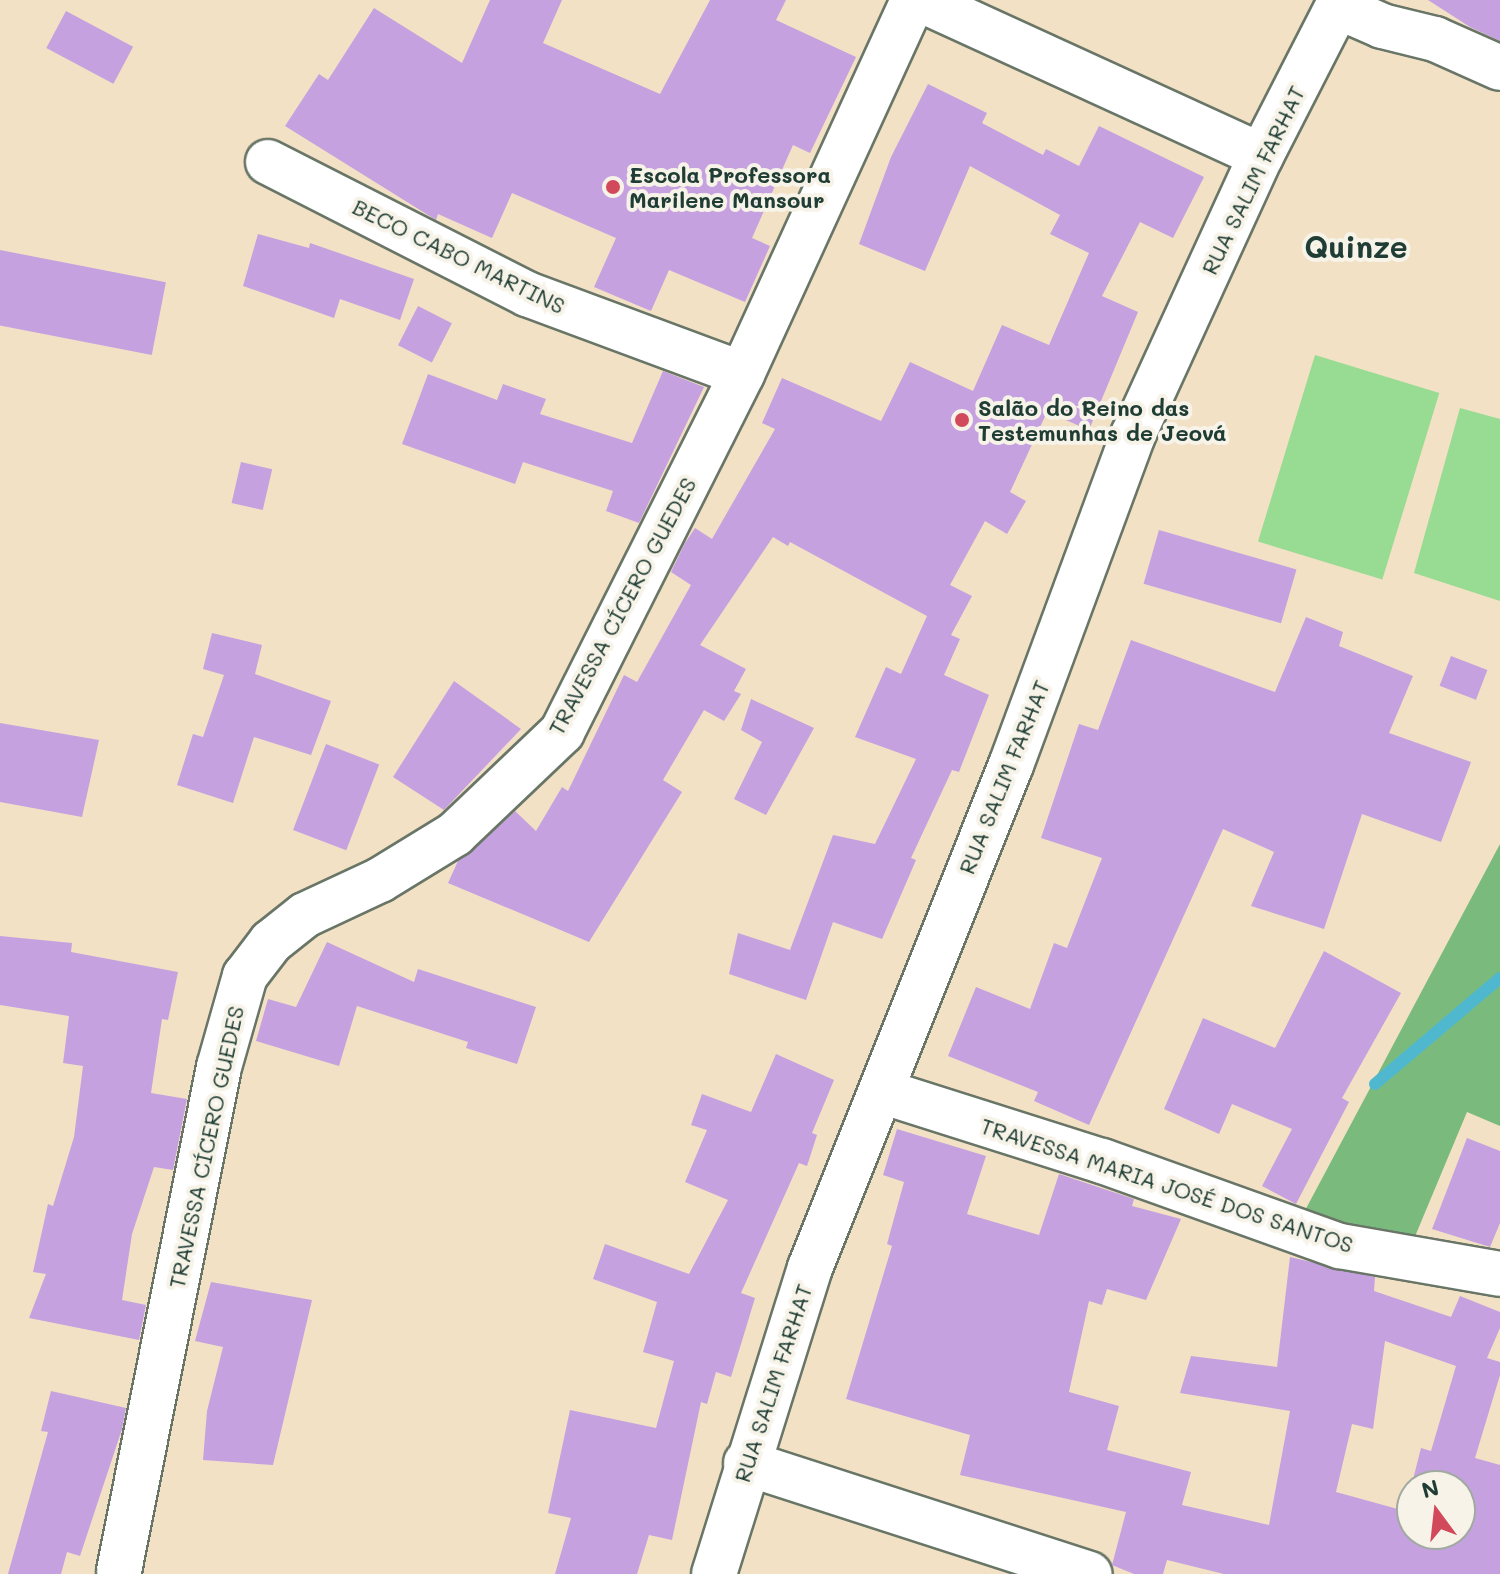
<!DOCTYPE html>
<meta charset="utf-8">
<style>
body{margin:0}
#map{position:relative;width:1500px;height:1574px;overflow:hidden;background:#f2e1c5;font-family:Mali,sans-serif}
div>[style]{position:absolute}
.green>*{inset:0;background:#98db93;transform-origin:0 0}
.forest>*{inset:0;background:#7abb7d}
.stream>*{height:12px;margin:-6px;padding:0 6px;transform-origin:6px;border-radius:6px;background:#50b8ce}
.building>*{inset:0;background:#c5a1e0;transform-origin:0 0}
.roads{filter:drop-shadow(2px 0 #697667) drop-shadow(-2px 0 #697667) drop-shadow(0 2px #697667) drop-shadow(0 -2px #697667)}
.minor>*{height:44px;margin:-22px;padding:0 22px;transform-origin:22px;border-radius:22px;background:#fff}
.dots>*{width:22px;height:22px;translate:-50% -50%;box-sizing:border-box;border:4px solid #f7f3e8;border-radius:50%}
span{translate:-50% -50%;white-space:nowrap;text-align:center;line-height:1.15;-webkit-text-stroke:8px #f7f3e8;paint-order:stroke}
.poi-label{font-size:22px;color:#1f3d34;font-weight:700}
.left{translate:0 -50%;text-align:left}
.street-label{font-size:22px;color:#1f3d34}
.district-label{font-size:30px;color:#1f3d34;font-weight:700}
.north{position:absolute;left:1396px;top:1470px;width:80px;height:80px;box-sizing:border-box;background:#f7f3e8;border:2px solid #a1aaa0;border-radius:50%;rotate:345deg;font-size:22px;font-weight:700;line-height:32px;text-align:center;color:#1f3d34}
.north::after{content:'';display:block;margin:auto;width:28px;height:36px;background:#d1495b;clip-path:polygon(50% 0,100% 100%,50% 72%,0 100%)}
</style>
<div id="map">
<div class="green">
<div style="left:1315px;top:355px;width:130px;height:195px;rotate:17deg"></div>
<div style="clip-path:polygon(1460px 408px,1500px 419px,1500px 601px,1414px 573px)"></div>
</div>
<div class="forest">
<div style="clip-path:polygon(1500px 844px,1500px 1126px,1467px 1112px,1411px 1246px,1301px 1218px)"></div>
</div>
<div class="stream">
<div style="left:1375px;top:1084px;width:164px;rotate:-40.3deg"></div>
</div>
<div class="building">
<div style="clip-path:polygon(490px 0,562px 0,543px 43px,660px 94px,710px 0,786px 0,776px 20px,856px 57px,810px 153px,793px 145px,752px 238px,770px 246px,745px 302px,669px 270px,651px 311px,594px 287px,616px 238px,512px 193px,492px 238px,438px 214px,436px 220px,285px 126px,319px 74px,328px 80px,374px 8px,462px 63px)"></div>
<div style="clip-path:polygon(1428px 0,1500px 0,1500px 41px,1470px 27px)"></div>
<div style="left:66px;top:11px;width:76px;height:42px;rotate:28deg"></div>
<div style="clip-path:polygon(928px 84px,987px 113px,982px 123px,1043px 155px,1046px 149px,1079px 166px,1099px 126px,1204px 177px,1173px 238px,1140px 222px,1102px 296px,1138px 312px,1089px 430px,1047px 412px,1010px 492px,1026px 501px,1007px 534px,985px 521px,950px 585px,972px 596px,951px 635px,960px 639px,944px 675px,989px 695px,959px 772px,952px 770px,911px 858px,916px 860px,882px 939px,833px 922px,806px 1000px,729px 974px,738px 933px,790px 950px,833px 835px,875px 844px,916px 759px,855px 737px,886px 667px,901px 674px,927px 616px,790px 542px,788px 546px,773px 537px,700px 645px,746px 669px,734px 691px,741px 694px,724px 721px,704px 710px,663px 780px,682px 792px,589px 942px,448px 883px,458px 861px,515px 811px,536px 831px,562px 787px,568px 791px,624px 675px,637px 682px,691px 585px,671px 572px,685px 543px,695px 528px,712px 539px,775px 429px,762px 423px,782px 378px,881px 421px,910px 362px,973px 391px,1002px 325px,1049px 345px,1089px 253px,1050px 234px,1060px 215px,970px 166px,925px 271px,859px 244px,891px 157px)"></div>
<div style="clip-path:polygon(258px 234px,309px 248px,310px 243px,414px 279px,400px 320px,340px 299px,334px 318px,243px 286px)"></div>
<div style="left:0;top:250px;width:169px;height:74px;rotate:11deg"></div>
<div style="left:418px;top:306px;width:38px;height:44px;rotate:27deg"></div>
<div style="clip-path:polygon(663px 371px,704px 387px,639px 523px,606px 511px,613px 491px,523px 462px,515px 484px,402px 444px,428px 374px,497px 400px,503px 384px,546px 399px,540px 414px,632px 443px)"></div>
<div style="left:241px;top:462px;width:32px;height:42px;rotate:13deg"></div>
<div style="left:1159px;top:530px;width:143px;height:56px;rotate:16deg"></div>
<div style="clip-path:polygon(1306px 617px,1343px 632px,1339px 646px,1413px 676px,1389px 733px,1471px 762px,1441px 842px,1362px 814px,1324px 929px,1251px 906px,1274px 852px,1223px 829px,1089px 1125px,1034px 1101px,1038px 1092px,948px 1056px,976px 987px,1030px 1009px,1054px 943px,1067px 948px,1102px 858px,1041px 838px,1079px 724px,1098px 730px,1131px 640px,1275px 692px)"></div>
<div style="clip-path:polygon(212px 633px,262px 645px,255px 674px,331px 701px,311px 755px,254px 737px,233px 803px,177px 785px,193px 734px,203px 737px,224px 675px,203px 669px)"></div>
<div style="left:1451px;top:656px;width:39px;height:32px;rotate:21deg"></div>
<div style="clip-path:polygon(454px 681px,521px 729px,444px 810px,393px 777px)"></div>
<div style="clip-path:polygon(751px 699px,814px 728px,766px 815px,734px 799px,762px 742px,741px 730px)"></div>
<div style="clip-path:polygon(0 723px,99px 740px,82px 817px,0 802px)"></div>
<div style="left:326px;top:744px;width:57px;height:92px;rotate:21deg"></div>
<div style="clip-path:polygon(0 936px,72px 943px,71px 952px,178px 972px,168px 1020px,162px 1019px,151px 1093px,187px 1099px,173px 1170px,154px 1167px,132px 1234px,122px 1300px,146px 1305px,139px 1340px,29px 1318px,46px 1274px,33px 1272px,48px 1204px,53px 1206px,74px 1137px,83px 1066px,63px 1063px,69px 1016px,0 1005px)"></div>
<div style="clip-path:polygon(327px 942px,414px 982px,418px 969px,536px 1007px,517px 1064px,466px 1048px,468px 1042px,357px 1006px,339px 1066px,256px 1041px,268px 999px,296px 1007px)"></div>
<div style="clip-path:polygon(1324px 951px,1401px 993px,1342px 1098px,1349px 1102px,1296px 1204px,1262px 1186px,1292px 1129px,1232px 1104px,1219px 1134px,1164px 1109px,1203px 1018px,1275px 1048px)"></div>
<div style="clip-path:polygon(776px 1054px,834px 1080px,812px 1133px,817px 1135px,807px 1166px,799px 1163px,741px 1293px,755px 1298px,731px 1377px,716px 1372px,707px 1404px,701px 1402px,672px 1540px,649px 1535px,637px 1574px,555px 1574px,571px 1518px,548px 1513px,570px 1410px,656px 1428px,674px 1361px,643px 1352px,657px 1302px,593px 1279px,605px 1244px,689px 1274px,728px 1200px,685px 1182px,707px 1130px,691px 1125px,702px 1094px,751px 1112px)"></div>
<div style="clip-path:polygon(evenodd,897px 1129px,986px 1156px,967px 1214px,1039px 1235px,1059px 1174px,1134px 1199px,1132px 1206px,1181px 1219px,1146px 1300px,1107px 1289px,1102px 1305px,1089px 1301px,1069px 1392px,1119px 1406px,1107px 1450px,1191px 1472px,1182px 1505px,1269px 1525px,1290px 1411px,1180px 1393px,1191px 1356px,1277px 1367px,1290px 1257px,1375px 1277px,1374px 1291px,1451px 1317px,1460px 1296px,1500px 1312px,1500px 1328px,1487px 1358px,1500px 1362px,1500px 1375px,1475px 1458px,1500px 1465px,1500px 1574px,1224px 1574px,1167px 1560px,1163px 1574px,1134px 1574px,1112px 1565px,1126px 1512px,960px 1475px,970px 1435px,846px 1399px,892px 1246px,887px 1244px,904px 1182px,883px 1175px,897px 1129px,1385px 1341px,1456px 1366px,1431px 1451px,1421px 1448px,1405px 1511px,1336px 1492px,1352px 1424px,1373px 1429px,1385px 1341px,897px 1129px,1412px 1486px,1460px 1486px,1460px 1534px,1412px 1534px,1412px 1486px)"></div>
<div style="clip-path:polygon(1467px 1138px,1500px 1151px,1500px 1223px,1490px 1247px,1432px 1229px)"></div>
<div style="clip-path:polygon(211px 1282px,312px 1300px,273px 1465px,203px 1460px,207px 1411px,223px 1347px,195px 1341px)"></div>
<div style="clip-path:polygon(51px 1391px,126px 1408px,122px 1429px,80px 1556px,67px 1552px,61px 1574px,8px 1574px,48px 1432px,41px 1431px)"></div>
</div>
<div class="roads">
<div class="minor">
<div style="left:921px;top:0;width:374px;rotate:24.6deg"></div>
<div style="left:1339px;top:7px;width:47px;rotate:23.8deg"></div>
<div style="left:1382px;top:26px;width:55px;rotate:13.8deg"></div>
<div style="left:1435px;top:39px;width:71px;rotate:24deg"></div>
<div style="left:268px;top:162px;width:291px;rotate:27deg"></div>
<div style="left:527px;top:294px;width:229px;rotate:20.4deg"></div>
<div style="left:884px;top:1092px;width:229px;rotate:17.6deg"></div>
<div style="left:1102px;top:1161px;width:253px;rotate:19.7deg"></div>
<div style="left:1340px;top:1246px;width:162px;rotate:9.9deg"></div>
<div style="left:746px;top:1463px;width:361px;rotate:17.9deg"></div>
<div style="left:119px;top:1571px;width:514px;rotate:-78.78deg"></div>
<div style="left:219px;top:1067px;width:95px;rotate:-74.1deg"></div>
<div style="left:245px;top:976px;width:43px;rotate:-52.6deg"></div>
<div style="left:271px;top:942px;width:43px;rotate:-38.5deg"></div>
<div style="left:305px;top:915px;width:83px;rotate:-25deg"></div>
<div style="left:380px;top:880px;width:88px;rotate:-31.5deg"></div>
<div style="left:455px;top:834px;width:148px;rotate:-43.6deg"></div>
<div style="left:562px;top:732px;width:401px;rotate:-63.3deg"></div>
<div style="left:742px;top:374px;width:411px;rotate:-65.4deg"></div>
<div style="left:714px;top:1574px;width:321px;rotate:-72.6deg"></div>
<div style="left:810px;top:1268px;width:542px;rotate:-68.22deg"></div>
<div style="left:1011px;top:765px;width:352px;rotate:-69.7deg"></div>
<div style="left:1133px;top:435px;width:307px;rotate:-65.4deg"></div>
<div style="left:1261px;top:156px;width:175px;rotate:-62.9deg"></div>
</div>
</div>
<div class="dots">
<div style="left:613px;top:187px;background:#d1495b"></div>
<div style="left:962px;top:420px;background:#d1495b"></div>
</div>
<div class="poi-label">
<span class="left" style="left:629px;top:187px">Escola Professora<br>Marilene Mansour</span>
<span class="left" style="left:978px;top:420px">Salão do Reino das<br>Testemunhas de Jeová</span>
</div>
<div class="street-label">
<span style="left:1253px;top:180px;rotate:-64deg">RUA SALIM FARHAT</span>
<span style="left:459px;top:256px;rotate:26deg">BECO CABO MARTINS</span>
<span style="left:622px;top:606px;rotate:-62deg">TRAVESSA CÍCERO GUEDES</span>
<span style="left:1004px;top:777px;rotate:-68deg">RUA SALIM FARHAT</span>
<span style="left:206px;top:1147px;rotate:-78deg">TRAVESSA CÍCERO GUEDES</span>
<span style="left:1167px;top:1185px;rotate:18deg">TRAVESSA MARIA JOSÉ DOS SANTOS</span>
<span style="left:773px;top:1383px;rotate:-72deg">RUA SALIM FARHAT</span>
</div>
<div class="district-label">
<span style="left:1356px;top:246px">Quinze</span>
</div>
<div class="north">N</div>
</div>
